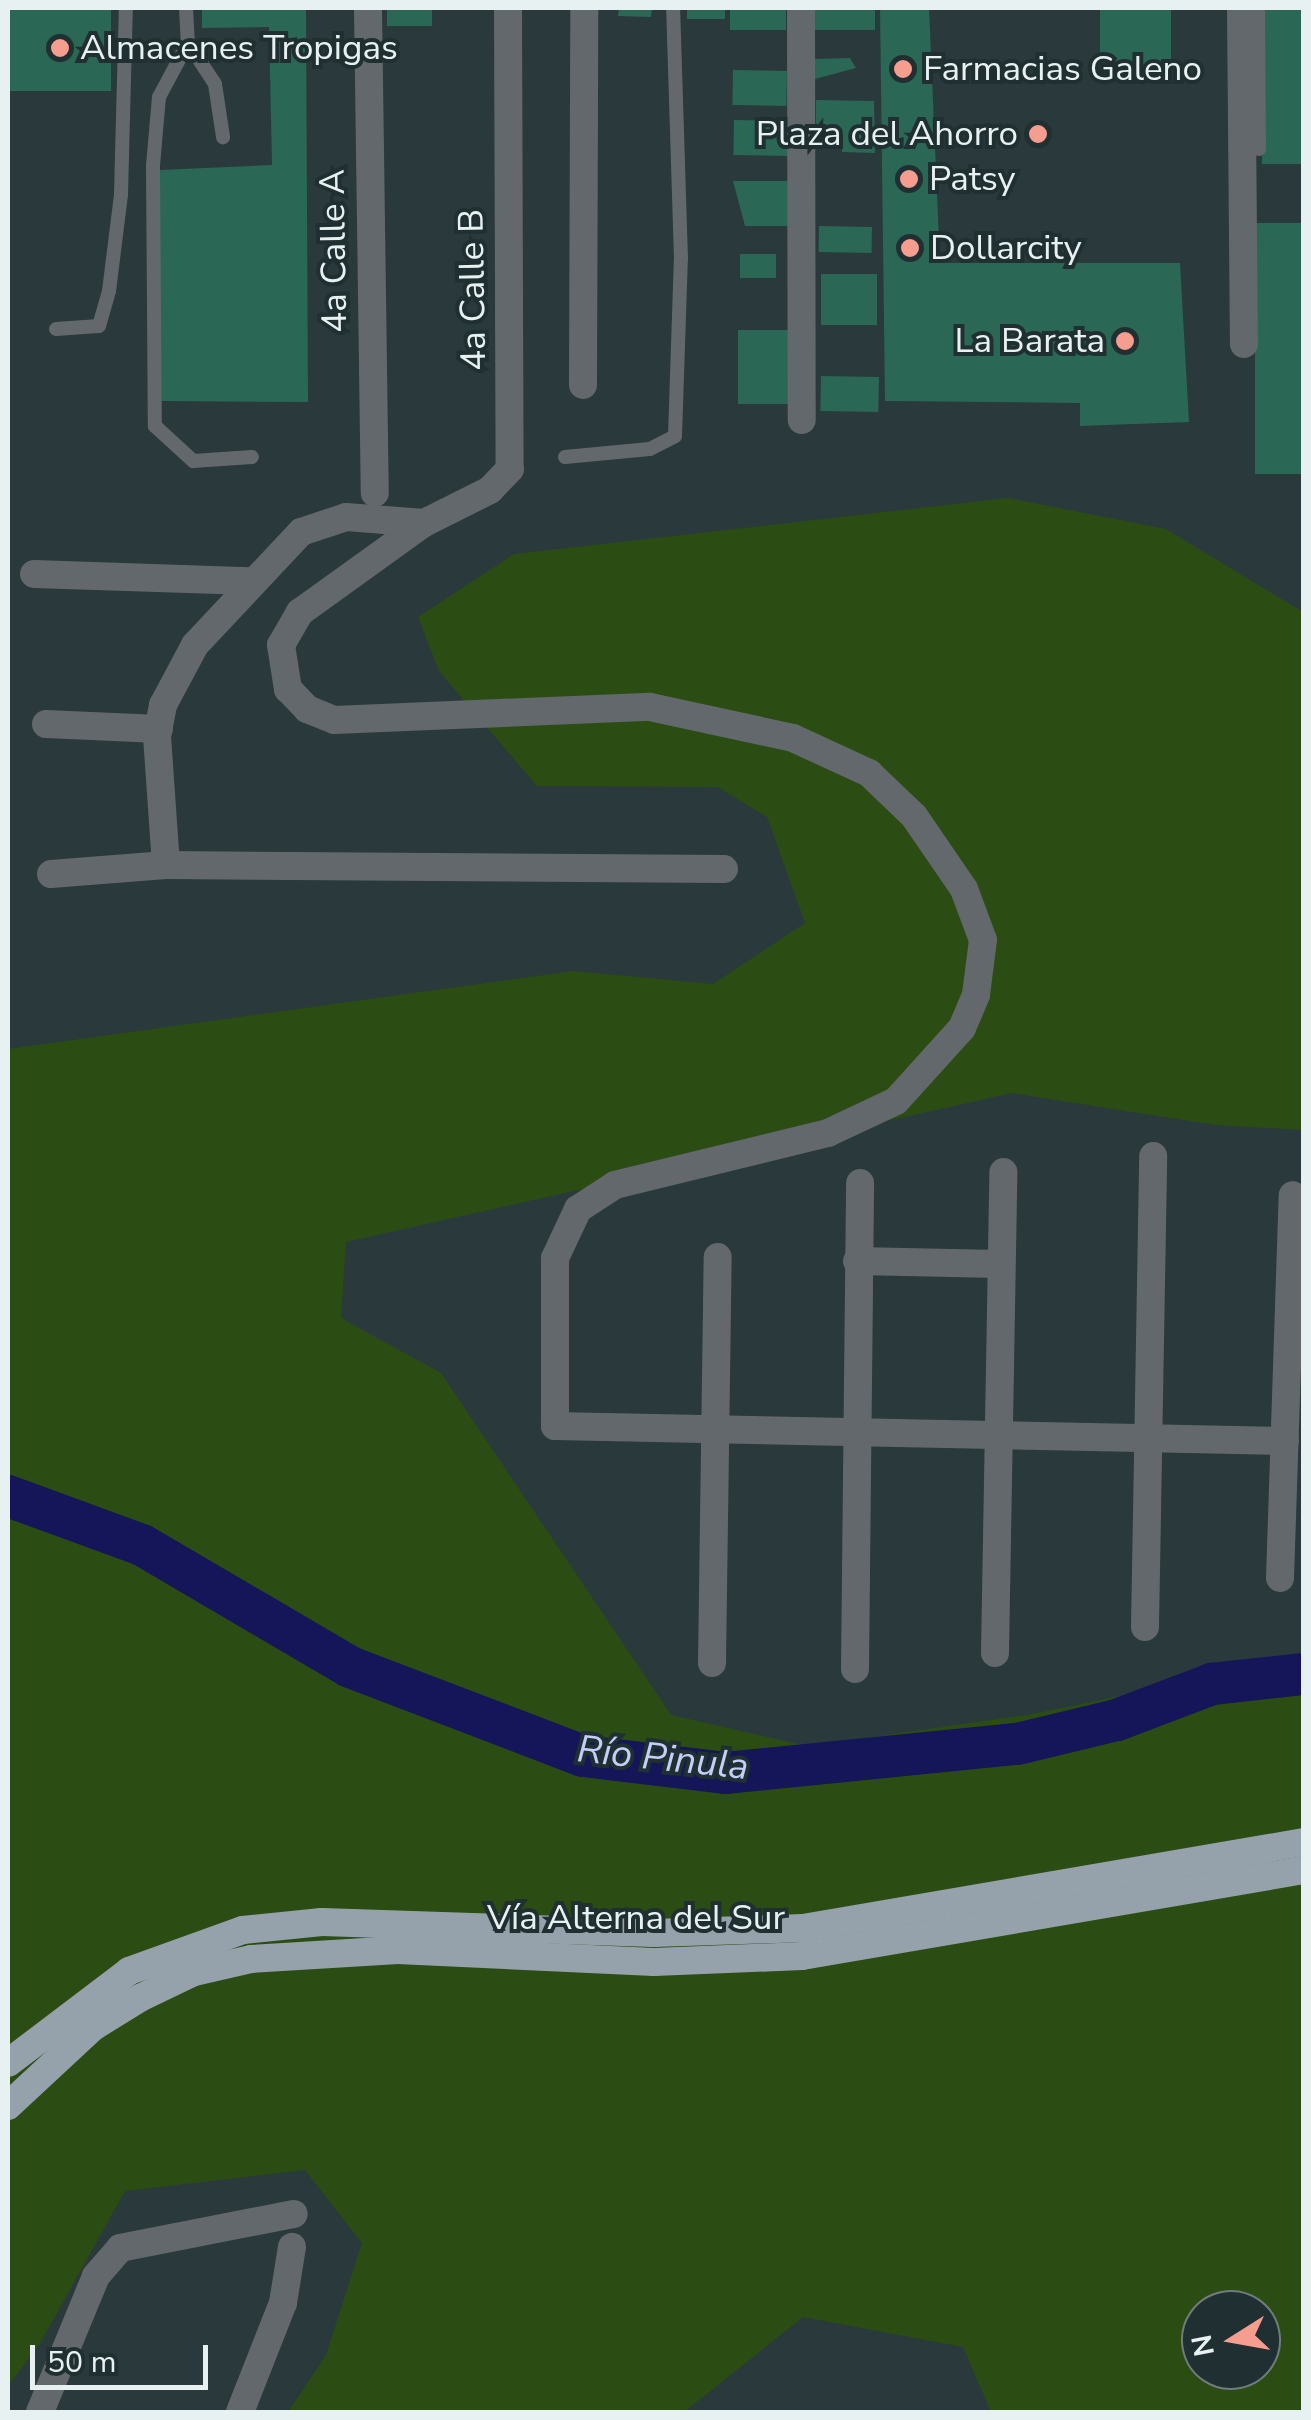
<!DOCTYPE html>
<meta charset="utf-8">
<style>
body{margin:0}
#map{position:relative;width:1311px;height:2420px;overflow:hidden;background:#2a393b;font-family:"Nunito Sans",sans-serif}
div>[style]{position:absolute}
.green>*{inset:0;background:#2b4d14}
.river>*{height:42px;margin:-21px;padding:0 21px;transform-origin:21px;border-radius:21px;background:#151559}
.building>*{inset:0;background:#2a6754;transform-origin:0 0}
.service>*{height:14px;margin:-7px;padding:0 7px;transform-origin:7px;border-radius:7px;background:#63686c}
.minor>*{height:28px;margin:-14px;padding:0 14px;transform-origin:14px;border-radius:14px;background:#63686c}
.trunk>*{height:28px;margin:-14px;padding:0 14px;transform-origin:14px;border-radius:14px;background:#96a2ab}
.dots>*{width:28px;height:28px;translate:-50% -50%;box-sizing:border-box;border:5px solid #202f31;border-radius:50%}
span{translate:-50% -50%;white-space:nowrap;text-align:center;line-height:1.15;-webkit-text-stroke:8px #202f31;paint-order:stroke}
.poi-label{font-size:35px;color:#e8f1f2}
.left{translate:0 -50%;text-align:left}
.right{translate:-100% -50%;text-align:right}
.street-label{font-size:35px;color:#e8f1f2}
.water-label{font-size:38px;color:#c4cff9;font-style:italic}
.frame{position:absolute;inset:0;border:10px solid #e8f1f2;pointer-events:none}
.north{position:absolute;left:1181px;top:2290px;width:100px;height:100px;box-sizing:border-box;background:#202f31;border:2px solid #707d7e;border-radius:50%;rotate:259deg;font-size:28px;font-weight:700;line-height:40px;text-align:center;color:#e8f1f2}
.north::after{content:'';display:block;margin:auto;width:35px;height:45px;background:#f59d8e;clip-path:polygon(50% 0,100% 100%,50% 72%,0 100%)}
.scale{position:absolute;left:30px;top:2345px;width:178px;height:45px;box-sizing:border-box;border:5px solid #e8f1f2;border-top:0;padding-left:12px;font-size:30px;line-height:35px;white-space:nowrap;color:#e8f1f2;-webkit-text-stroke:8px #202f31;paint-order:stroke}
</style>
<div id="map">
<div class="green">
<div style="clip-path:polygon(evenodd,1008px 498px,1166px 529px,1303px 612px,1303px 1130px,1216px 1125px,1012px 1093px,346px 1242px,341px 1318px,441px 1373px,671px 1715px,807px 1746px,1027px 1715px,1303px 1659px,1303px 2412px,991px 2412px,963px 2347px,803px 2317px,684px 2412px,288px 2412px,326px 2355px,362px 2243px,305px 2170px,125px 2191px,39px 2345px,8px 2386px,8px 1049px,573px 971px,713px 984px,805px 923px,767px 817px,718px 787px,537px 786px,439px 671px,418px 617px,514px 554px,1008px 498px,1201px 2310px,1261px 2310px,1261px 2370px,1201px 2370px,1201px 2310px)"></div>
</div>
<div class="river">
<div style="left:8px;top:1496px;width:143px;rotate:20.1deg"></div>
<div style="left:142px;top:1545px;width:241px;rotate:30.4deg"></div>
<div style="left:350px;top:1667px;width:249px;rotate:20.9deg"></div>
<div style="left:583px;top:1756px;width:143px;rotate:6.8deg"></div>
<div style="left:725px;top:1773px;width:293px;rotate:-5.7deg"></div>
<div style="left:1017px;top:1744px;width:103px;rotate:-13.5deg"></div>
<div style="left:1117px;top:1720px;width:102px;rotate:-20.8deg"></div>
<div style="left:1212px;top:1684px;width:93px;rotate:-6.2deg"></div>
</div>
<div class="building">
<div style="left:8px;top:8px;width:103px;height:83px"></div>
<div style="clip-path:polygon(202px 8px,306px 8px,308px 402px,161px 401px,159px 170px,272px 165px,269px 27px,202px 28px)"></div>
<div style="left:387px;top:8px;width:45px;height:18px"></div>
<div style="clip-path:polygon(619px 8px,652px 8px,651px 17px,618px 16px)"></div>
<div style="left:687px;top:8px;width:38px;height:11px"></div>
<div style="left:730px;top:8px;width:56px;height:22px"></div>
<div style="left:815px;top:8px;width:60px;height:22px"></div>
<div style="clip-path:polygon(880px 8px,929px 8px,940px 263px,1180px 263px,1189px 422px,1080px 426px,1080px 403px,885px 401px)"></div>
<div style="left:1100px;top:8px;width:71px;height:73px"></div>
<div style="left:1262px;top:8px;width:42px;height:156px"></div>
<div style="clip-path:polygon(850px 58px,856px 68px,815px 79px,814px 59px)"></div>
<div style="left:733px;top:70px;width:54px;height:35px;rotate:1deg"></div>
<div style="clip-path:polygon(816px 100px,874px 101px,875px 153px,842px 152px,842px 129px,816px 129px)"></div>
<div style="left:734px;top:120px;width:55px;height:35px;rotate:1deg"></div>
<div style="clip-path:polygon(733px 181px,791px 181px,792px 226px,745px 226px)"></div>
<div style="left:1304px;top:223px;width:251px;height:49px;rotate:90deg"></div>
<div style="left:819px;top:226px;width:53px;height:26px;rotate:1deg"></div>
<div style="left:776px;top:254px;width:24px;height:36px;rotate:90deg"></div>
<div style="left:877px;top:274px;width:51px;height:56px;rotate:90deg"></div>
<div style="left:738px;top:330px;width:56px;height:74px"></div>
<div style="left:821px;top:376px;width:58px;height:35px;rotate:1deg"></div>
</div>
<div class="service">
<div style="left:186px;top:8px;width:35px;rotate:87deg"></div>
<div style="left:188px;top:43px;width:49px;rotate:56.6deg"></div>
<div style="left:215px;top:84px;width:54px;rotate:81.4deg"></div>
<div style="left:1258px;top:8px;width:141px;rotate:89.6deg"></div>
<div style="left:188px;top:43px;width:61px;rotate:118.2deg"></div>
<div style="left:159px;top:97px;width:68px;rotate:95deg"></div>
<div style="left:153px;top:165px;width:261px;rotate:89.6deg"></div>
<div style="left:155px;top:426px;width:52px;rotate:42.6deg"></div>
<div style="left:193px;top:461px;width:59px;rotate:-3.9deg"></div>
<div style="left:56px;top:329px;width:43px;rotate:-4deg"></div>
<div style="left:99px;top:326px;width:36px;rotate:-74deg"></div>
<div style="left:109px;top:291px;width:98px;rotate:-82.9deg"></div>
<div style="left:121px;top:194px;width:186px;rotate:-88.5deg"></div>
<div style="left:565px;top:457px;width:85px;rotate:-5.4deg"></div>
<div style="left:650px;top:449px;width:28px;rotate:-27deg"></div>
<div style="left:675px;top:436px;width:177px;rotate:-88.1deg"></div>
<div style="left:681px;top:259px;width:251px;rotate:-91.8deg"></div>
</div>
<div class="minor">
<div style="left:368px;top:8px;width:485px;rotate:89.2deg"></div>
<div style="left:508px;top:8px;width:461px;rotate:89.8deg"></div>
<div style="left:510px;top:469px;width:29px;rotate:134deg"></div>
<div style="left:490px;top:490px;width:74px;rotate:153.4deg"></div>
<div style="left:424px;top:523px;width:153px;rotate:144.3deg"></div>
<div style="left:300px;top:612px;width:38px;rotate:120deg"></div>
<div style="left:281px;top:645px;width:45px;rotate:81deg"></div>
<div style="left:288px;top:689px;width:28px;rotate:46deg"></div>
<div style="left:307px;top:709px;width:29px;rotate:22deg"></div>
<div style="left:334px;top:720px;width:316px;rotate:-2.4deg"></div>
<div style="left:650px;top:707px;width:146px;rotate:12.2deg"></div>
<div style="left:793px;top:738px;width:84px;rotate:24.7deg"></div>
<div style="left:869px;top:773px;width:62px;rotate:43.7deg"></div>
<div style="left:914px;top:816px;width:88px;rotate:55.6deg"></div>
<div style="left:964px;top:889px;width:54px;rotate:69.6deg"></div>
<div style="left:983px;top:940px;width:55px;rotate:97.3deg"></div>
<div style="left:976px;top:995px;width:36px;rotate:113deg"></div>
<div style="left:962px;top:1028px;width:98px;rotate:132.1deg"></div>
<div style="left:896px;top:1101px;width:75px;rotate:154.8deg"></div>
<div style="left:828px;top:1133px;width:219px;rotate:166.3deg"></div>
<div style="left:615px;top:1185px;width:44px;rotate:147deg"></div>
<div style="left:578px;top:1209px;width:54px;rotate:115.1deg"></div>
<div style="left:555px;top:1258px;width:168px;rotate:90deg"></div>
<div style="left:555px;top:1426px;width:730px;rotate:1.18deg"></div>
<div style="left:801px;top:8px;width:412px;rotate:89.9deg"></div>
<div style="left:1241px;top:8px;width:336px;rotate:89.5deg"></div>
<div style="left:583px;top:385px;width:377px;rotate:-89.8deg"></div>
<div style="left:34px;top:574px;width:215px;rotate:1.9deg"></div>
<div style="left:46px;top:724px;width:113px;rotate:2.5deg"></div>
<div style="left:166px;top:865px;width:129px;rotate:-94deg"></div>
<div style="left:157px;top:736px;width:32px;rotate:-79deg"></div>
<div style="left:163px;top:705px;width:68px;rotate:-61.9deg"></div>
<div style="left:195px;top:645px;width:155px;rotate:-46.8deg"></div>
<div style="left:301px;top:532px;width:47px;rotate:-18.4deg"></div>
<div style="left:346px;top:517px;width:78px;rotate:4.4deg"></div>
<div style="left:51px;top:874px;width:115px;rotate:-4.5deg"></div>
<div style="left:166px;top:865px;width:558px;rotate:0.41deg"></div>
<div style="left:857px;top:1261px;width:142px;rotate:1.2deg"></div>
<div style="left:1280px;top:1578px;width:383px;rotate:-88.1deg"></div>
<div style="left:1145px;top:1627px;width:471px;rotate:-89deg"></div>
<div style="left:995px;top:1653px;width:481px;rotate:-89deg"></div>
<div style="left:712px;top:1663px;width:406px;rotate:-89.2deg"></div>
<div style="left:855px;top:1669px;width:486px;rotate:-89.4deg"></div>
<div style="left:40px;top:2412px;width:147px;rotate:-67.6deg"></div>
<div style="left:96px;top:2276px;width:37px;rotate:-49deg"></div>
<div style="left:120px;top:2248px;width:177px;rotate:-11.1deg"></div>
<div style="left:240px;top:2412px;width:117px;rotate:-68.5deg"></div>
<div style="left:283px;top:2303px;width:57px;rotate:-80.9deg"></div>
</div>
<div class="trunk">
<div style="left:8px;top:2063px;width:152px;rotate:-37.2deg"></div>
<div style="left:129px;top:1971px;width:121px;rotate:-19.8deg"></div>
<div style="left:243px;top:1930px;width:79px;rotate:-5.8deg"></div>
<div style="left:322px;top:1922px;width:332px;rotate:1.9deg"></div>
<div style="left:654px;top:1933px;width:149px;rotate:-1.9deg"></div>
<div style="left:803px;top:1928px;width:508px;rotate:-9.74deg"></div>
<div style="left:8px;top:2106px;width:116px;rotate:-42.9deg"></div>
<div style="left:93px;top:2027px;width:55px;rotate:-31.7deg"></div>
<div style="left:140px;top:1998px;width:60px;rotate:-25.7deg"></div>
<div style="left:194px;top:1972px;width:58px;rotate:-12.8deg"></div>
<div style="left:251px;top:1959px;width:147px;rotate:-3.5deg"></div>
<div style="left:398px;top:1950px;width:256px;rotate:2.7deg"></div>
<div style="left:654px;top:1962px;width:148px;rotate:-2.3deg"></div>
<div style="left:802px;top:1956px;width:509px;rotate:-9.72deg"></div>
</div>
<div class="dots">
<div style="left:60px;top:48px;background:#f59d8e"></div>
<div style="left:903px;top:69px;background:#f59d8e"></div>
<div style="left:1038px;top:134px;background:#f59d8e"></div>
<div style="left:909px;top:179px;background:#f59d8e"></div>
<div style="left:910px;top:248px;background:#f59d8e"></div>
<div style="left:1125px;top:341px;background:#f59d8e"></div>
</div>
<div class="poi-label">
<span class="left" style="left:80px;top:48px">Almacenes Tropigas</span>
<span class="left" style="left:923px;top:69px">Farmacias Galeno</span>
<span class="right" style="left:1018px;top:134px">Plaza del Ahorro</span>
<span class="left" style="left:929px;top:179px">Patsy</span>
<span class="left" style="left:930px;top:248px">Dollarcity</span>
<span class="right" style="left:1105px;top:341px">La Barata</span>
</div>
<div class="street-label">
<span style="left:334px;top:251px;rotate:-91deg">4a Calle A</span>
<span style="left:473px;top:290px;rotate:-91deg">4a Calle B</span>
<span style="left:636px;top:1918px">Vía Alterna del Sur</span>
</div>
<div class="water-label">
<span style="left:663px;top:1758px;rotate:6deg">Río Pinula</span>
</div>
<div class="frame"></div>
<div class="north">N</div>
<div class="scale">50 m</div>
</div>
